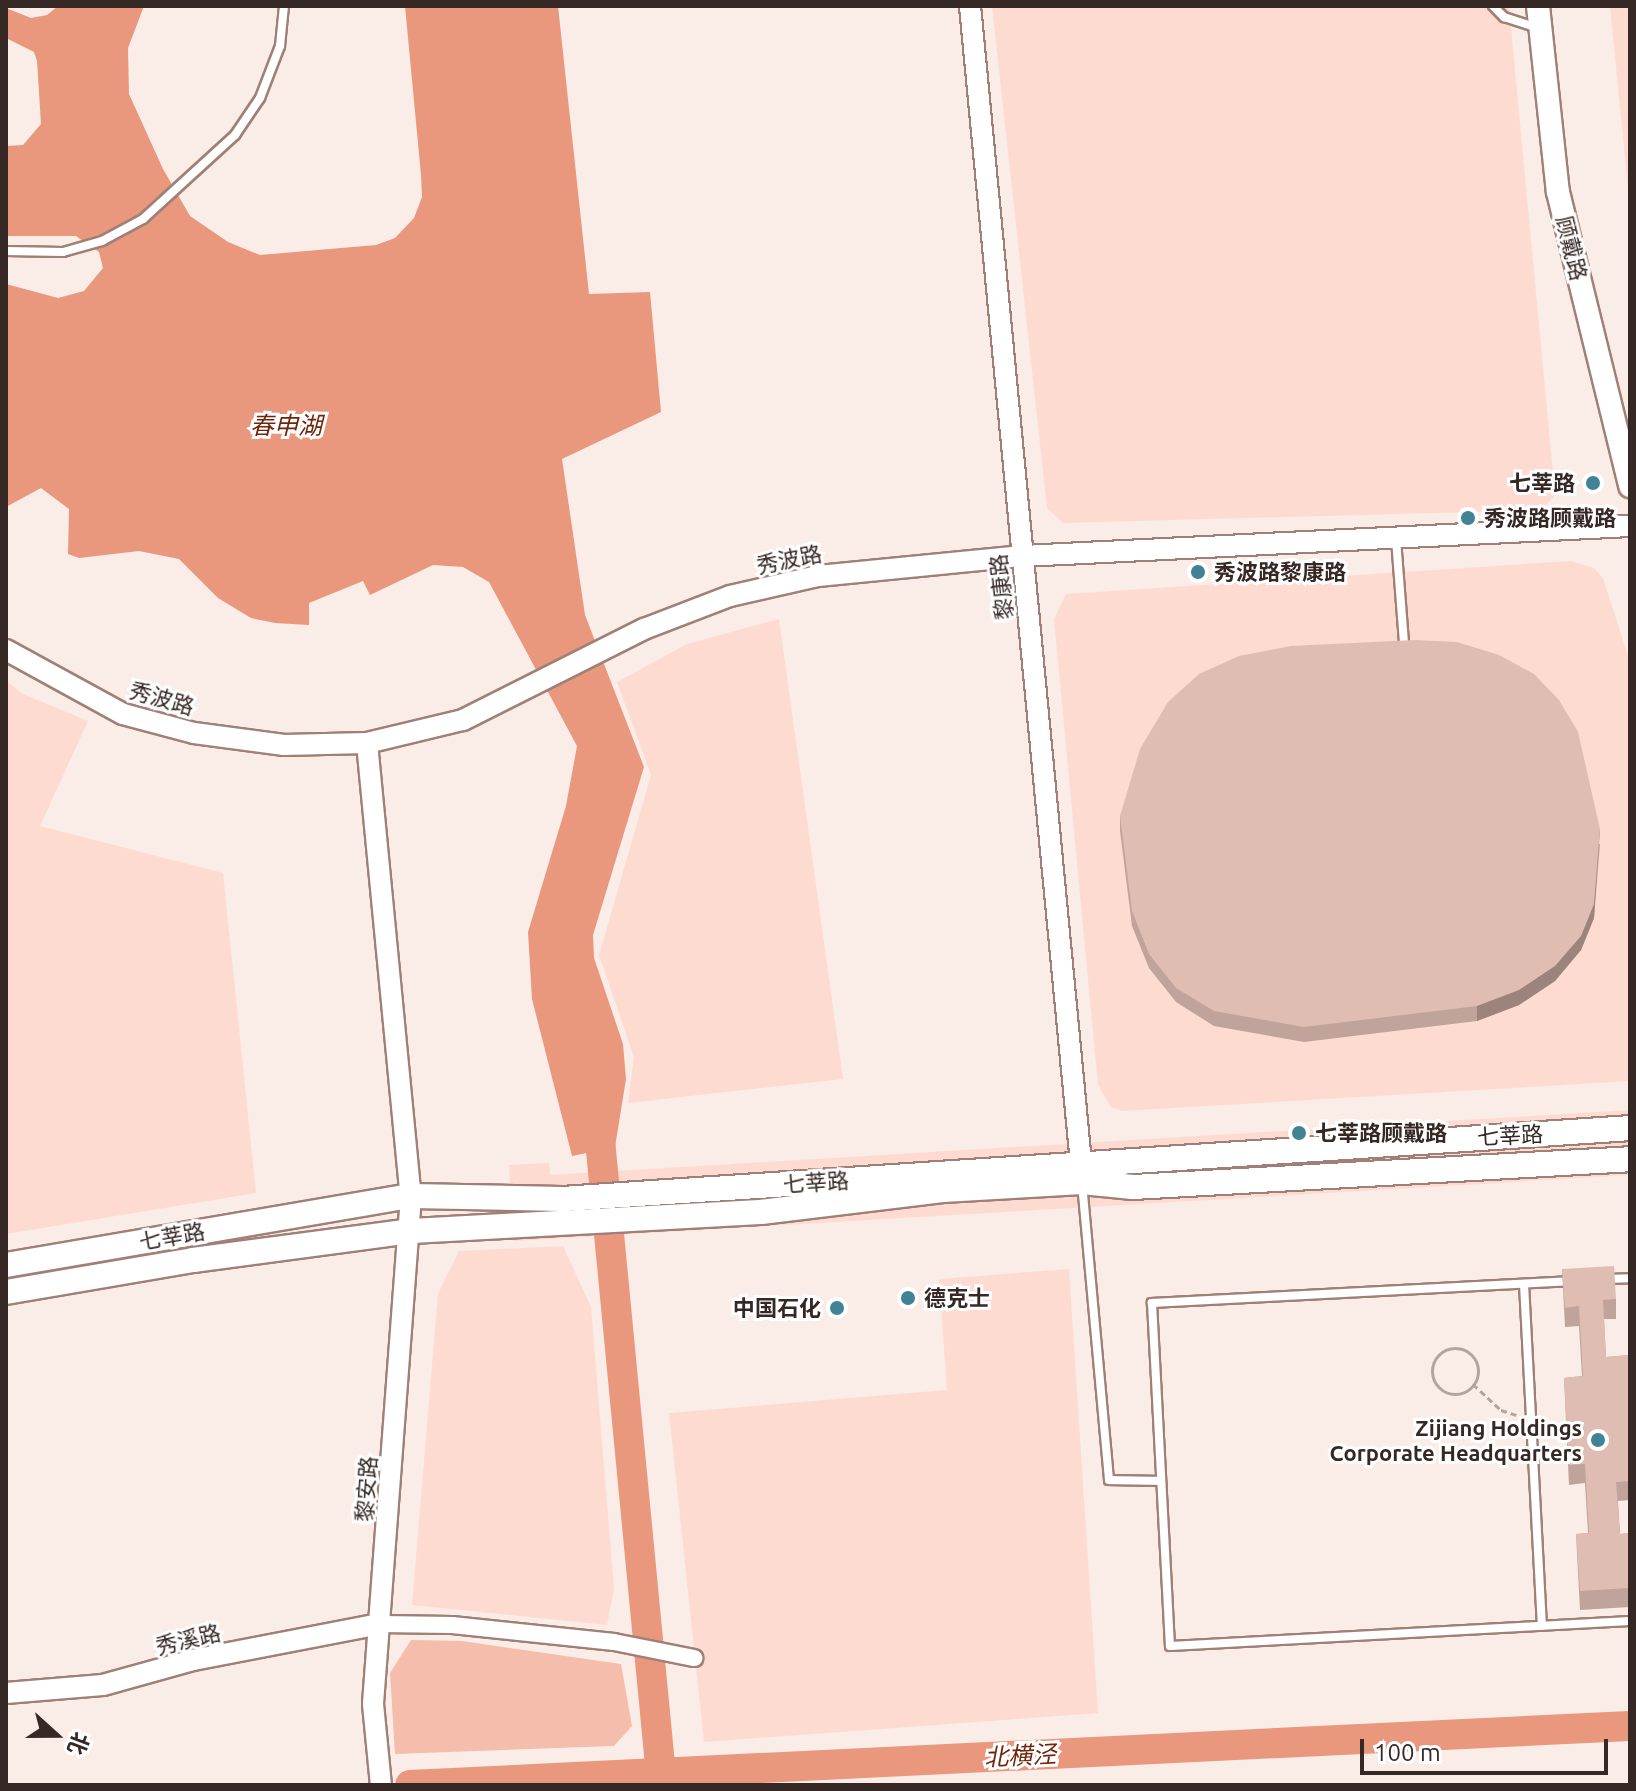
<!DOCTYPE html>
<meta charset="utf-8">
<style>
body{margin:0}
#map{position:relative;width:1636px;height:1791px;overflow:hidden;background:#faece7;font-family:Ubuntu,"Noto Sans SC",sans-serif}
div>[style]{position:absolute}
.built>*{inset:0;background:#fedbd0}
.green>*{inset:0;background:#f5bdab}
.water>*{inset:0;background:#e9977d}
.river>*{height:30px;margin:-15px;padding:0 15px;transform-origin:15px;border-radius:15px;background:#e9977d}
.path>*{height:3px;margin-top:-1.5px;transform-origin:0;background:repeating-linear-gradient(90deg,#b2a5a0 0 6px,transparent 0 10px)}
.path>.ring{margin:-1.5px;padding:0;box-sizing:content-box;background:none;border:3px solid #b2a5a0;border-radius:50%}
.roads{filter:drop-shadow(2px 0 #a08076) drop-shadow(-2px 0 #a08076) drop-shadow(0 2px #a08076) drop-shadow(0 -2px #a08076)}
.service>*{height:8px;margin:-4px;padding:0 4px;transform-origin:4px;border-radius:4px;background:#fff}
.minor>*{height:16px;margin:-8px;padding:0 8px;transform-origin:8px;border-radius:8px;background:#fff}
.tertiary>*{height:20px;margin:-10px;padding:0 10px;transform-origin:10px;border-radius:10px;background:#fff}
.secondary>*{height:22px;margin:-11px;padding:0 11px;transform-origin:11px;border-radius:11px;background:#fff}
.primary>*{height:24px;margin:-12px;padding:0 12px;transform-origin:12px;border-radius:12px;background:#fff}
.wall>*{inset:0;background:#c0a39a}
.shaded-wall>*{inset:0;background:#9c847d}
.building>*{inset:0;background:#dfbdb3}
.dots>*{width:22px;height:22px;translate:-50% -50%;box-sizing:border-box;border:4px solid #fff;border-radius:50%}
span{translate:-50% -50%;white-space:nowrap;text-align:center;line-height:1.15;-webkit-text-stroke:6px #fff;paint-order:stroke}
.street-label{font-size:22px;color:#362925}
.poi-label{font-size:22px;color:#362925;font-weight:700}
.right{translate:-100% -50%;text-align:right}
.left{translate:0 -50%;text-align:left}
.water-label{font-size:24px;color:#6f260d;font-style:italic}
.frame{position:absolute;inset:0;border:8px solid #362925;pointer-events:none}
.north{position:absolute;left:16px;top:1695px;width:80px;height:80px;-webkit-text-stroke:6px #fff;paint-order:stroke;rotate:111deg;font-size:22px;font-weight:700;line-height:32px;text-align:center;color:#362925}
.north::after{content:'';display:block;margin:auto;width:28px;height:36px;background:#362925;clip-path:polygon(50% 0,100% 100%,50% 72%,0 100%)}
.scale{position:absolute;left:1360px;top:1739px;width:248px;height:36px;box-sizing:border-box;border:4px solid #362925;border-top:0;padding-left:10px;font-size:24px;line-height:28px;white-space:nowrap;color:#362925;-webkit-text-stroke:6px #fff;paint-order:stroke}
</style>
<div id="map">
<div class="built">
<div style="clip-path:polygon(992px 6px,1509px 6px,1555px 495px,1542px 510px,1063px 523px,1047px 508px)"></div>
<div style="clip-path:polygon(1610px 6px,1630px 6px,1630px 209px)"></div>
<div style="clip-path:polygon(1571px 561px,1594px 568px,1603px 578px,1630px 662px,1630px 1081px,1122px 1111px,1111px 1107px,1098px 1085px,1054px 619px,1066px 594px)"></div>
<div style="clip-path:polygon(779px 619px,843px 1079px,628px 1103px,634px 1057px,599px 955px,651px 775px,617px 682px,687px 644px)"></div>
<div style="clip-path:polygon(6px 681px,23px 694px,88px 721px,40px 826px,223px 873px,256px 1193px,6px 1234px)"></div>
<div style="clip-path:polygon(1630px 1110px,1630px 1175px,513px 1241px,509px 1165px,549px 1163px,550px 1175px)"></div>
<div style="clip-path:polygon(563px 1246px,591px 1307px,614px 1589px,607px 1625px,412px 1605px,438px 1294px,459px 1251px)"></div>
<div style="clip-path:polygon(1069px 1269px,1098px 1713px,704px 1742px,669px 1413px,947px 1390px,939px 1279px)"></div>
</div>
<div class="green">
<div style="clip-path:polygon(411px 1640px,462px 1641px,621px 1664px,632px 1726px,614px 1746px,395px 1754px,390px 1673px)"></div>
</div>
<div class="water">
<div style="clip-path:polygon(58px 6px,144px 6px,128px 48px,129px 94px,163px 169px,190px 216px,228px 242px,260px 255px,376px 245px,395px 238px,414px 218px,422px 197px,421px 175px,405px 6px,558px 6px,589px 294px,650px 292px,661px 412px,562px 459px,585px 615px,644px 767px,593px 935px,594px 958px,623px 1044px,626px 1079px,615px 1147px,572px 1156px,532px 999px,528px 932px,566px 806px,577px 746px,489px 582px,463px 567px,433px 565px,370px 595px,363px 581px,309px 603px,309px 625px,275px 623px,251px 618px,218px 598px,179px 559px,139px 551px,79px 558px,68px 554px,69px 509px,41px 488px,6px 507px,6px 284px,58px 298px,84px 291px,103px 268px,99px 252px,76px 236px,6px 236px,6px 146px,23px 145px,41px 124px,37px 61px,34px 52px,6px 38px,6px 8px,31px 18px,47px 15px)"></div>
</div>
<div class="river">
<div style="left:597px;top:1109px;width:679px;rotate:84.51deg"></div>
<div style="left:410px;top:1785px;width:1221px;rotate:-2.77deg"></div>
</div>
<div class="path">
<div class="ring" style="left:1432px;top:1348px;width:43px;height:43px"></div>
<div style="left:1473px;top:1384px;width:38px;rotate:43deg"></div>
<div style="left:1501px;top:1410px;width:19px;rotate:18deg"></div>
</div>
<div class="roads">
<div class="service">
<div style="left:1493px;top:6px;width:16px;rotate:45deg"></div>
<div style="left:1504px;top:17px;width:35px;rotate:18deg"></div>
<div style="left:6px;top:251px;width:57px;rotate:1deg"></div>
<div style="left:63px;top:252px;width:41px;rotate:-15.8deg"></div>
<div style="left:102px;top:241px;width:47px;rotate:-28.2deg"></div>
<div style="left:143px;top:219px;width:125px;rotate:-42.4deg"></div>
<div style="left:235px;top:135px;width:45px;rotate:-56deg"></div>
<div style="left:260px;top:98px;width:56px;rotate:-69deg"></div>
<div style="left:280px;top:46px;width:40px;rotate:-84.3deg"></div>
<div style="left:1396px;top:539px;width:104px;rotate:85.6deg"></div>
<div style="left:1082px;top:1183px;width:298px;rotate:84.8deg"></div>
<div style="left:1109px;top:1480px;width:52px;rotate:1.1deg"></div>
<div style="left:1607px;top:1279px;width:23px;rotate:-2deg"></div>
<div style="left:1573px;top:1281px;width:422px;rotate:177deg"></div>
<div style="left:1152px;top:1303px;width:343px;rotate:87deg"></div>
<div style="left:1170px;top:1646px;width:461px;rotate:-3.1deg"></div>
<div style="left:1524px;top:1284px;width:342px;rotate:87deg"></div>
</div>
<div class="minor">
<div style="left:380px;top:1624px;width:72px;rotate:0.8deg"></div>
<div style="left:452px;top:1625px;width:163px;rotate:6deg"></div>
<div style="left:614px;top:1642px;width:82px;rotate:11.3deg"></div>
</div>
<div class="tertiary">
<div style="left:970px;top:6px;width:1161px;rotate:84.52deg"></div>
<div style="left:6px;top:650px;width:133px;rotate:28.7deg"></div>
<div style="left:123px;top:714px;width:73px;rotate:15deg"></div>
<div style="left:194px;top:733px;width:91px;rotate:7.6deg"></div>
<div style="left:284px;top:745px;width:83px;rotate:-1.4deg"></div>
<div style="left:367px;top:743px;width:99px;rotate:-13.5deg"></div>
<div style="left:463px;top:720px;width:203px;rotate:-26.7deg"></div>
<div style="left:644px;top:629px;width:92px;rotate:-21deg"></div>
<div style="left:730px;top:596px;width:90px;rotate:-12.8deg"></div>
<div style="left:818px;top:576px;width:206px;rotate:-5.6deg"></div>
<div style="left:1023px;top:556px;width:608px;rotate:-2.83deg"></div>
<div style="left:367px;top:743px;width:455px;rotate:84.5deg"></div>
<div style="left:411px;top:1196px;width:509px;rotate:94.28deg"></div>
<div style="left:373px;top:1704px;width:81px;rotate:84.4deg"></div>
<div style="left:6px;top:1693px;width:97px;rotate:-4.7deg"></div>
<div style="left:103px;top:1685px;width:93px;rotate:-15.5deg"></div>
<div style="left:193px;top:1660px;width:190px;rotate:-10.9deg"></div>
</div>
<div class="secondary">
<div style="left:1538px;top:6px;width:187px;rotate:83.9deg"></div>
<div style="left:1558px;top:192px;width:303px;rotate:76.2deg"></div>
</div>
<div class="primary">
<div style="left:6px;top:1265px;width:411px;rotate:-9.7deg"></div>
<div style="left:411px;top:1196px;width:151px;rotate:1.1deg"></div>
<div style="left:562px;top:1199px;width:1070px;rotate:-3.8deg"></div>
<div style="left:6px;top:1292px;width:190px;rotate:-9.7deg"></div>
<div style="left:193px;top:1260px;width:219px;rotate:-7.6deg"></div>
<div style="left:410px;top:1231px;width:352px;rotate:-3.1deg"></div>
<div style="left:761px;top:1212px;width:183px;rotate:-6.9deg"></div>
<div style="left:943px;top:1190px;width:139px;rotate:-3.3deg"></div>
<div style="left:1082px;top:1182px;width:51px;rotate:5.6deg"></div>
<div style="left:1133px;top:1187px;width:498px;rotate:-3.2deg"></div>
</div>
</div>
<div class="wall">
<div style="clip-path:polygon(1120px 816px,1600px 844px,1594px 918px,1581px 950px,1555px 981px,1519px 1005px,1477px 1021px,1304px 1042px,1214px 1026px,1176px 1002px,1149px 968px,1132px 926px,1120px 831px)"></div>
<div style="clip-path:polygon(1562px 1269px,1616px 1299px,1616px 1319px,1604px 1319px,1606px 1357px,1630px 1355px,1630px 1500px,1618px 1501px,1620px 1534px,1630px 1533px,1630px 1607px,1580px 1610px,1576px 1534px,1588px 1533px,1585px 1483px,1569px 1485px,1564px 1378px,1582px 1376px,1579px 1326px,1565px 1327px)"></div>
</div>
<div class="shaded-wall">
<div style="clip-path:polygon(1600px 829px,1594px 918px,1581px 950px,1555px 981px,1519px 1005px,1477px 1021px,1477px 1006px)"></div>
</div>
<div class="building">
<div style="clip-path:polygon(1414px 640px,1457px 642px,1499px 655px,1534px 674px,1559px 700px,1578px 732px,1600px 829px,1594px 904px,1581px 936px,1555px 966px,1519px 990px,1477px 1006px,1304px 1027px,1214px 1011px,1176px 988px,1149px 954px,1132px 911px,1120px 816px,1140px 749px,1168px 702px,1199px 674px,1239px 656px,1291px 646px)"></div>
<div style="clip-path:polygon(1614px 1266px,1616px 1299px,1603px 1300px,1606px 1357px,1630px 1355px,1630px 1481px,1616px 1482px,1620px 1534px,1630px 1533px,1630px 1588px,1580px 1591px,1576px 1534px,1589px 1533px,1585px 1464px,1569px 1465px,1564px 1378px,1583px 1376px,1579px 1306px,1565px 1308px,1562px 1269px)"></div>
</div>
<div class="dots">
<div style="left:1593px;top:483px;background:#418294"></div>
<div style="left:1468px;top:518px;background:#418294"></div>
<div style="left:1198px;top:572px;background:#418294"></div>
<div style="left:1299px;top:1133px;background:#418294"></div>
<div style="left:908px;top:1298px;background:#418294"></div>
<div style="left:837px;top:1308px;background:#418294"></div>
<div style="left:1598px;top:1440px;background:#418294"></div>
</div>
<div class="street-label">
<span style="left:1572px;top:248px;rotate:76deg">顾戴路</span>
<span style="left:789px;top:559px;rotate:-11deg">秀波路</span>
<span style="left:1001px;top:587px;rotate:-96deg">黎康路</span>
<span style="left:162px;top:698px;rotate:16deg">秀波路</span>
<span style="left:1510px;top:1135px;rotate:-3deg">七莘路</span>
<span style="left:816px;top:1182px;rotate:-4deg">七莘路</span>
<span style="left:172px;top:1236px;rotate:-10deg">七莘路</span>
<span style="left:366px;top:1489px;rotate:-86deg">黎安路</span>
<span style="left:188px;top:1639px;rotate:-13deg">秀溪路</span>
</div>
<div class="poi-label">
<span class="right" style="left:1575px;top:483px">七莘路</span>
<span class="left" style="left:1484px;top:518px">秀波路顾戴路</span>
<span class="left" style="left:1214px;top:572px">秀波路黎康路</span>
<span class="left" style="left:1315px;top:1133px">七莘路顾戴路</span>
<span class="left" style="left:924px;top:1298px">德克士</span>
<span class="right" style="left:821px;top:1308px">中国石化</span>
<span class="right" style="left:1582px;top:1440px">Zijiang Holdings<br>Corporate Headquarters</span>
</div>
<div class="water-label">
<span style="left:286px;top:426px">春申湖</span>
<span style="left:1020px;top:1756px;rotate:-3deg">北横泾</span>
</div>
<div class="frame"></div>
<div class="north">北</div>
<div class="scale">100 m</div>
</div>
